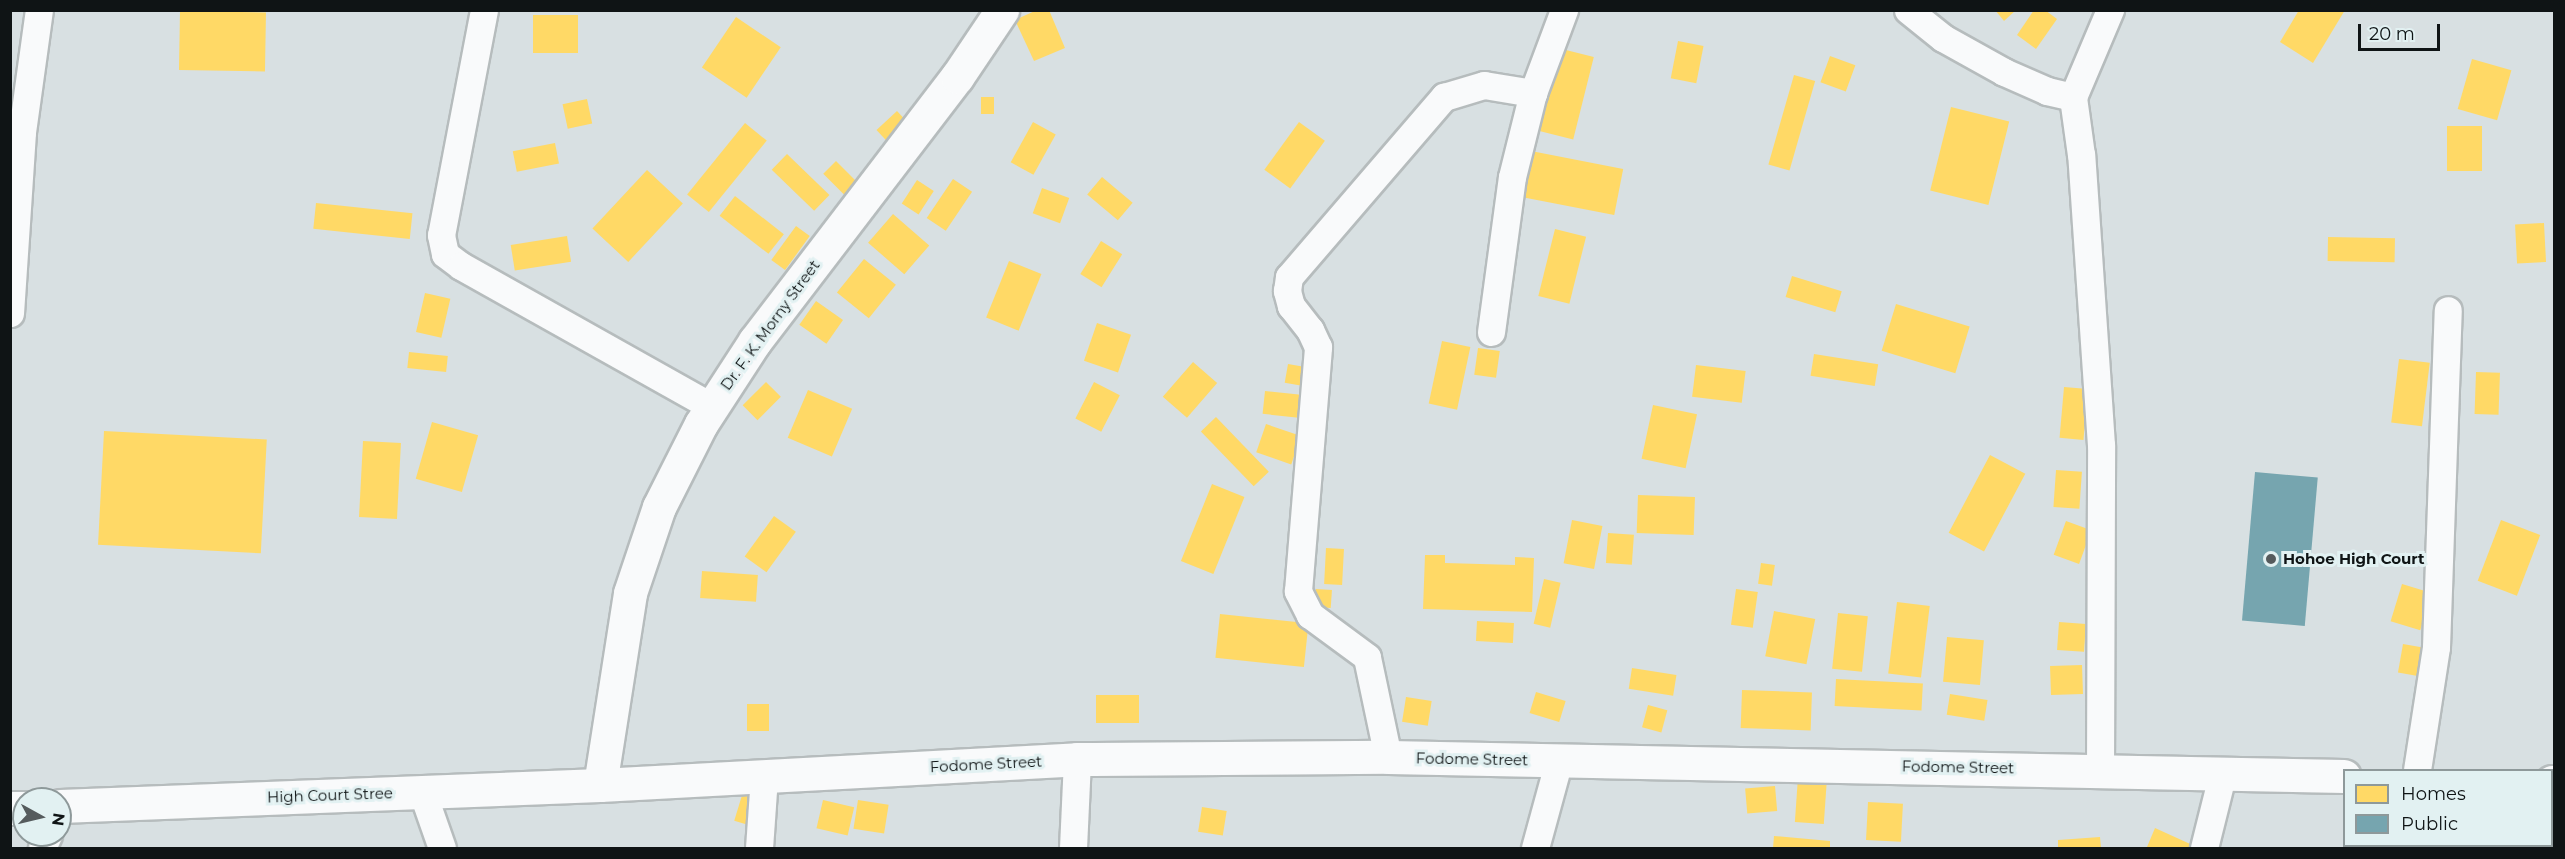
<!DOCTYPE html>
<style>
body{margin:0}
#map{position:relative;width:2565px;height:859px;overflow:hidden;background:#d8e0e2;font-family:Montserrat,sans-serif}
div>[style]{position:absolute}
.homes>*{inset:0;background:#ffd966;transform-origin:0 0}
.public>*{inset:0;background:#76a5af;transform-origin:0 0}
.roads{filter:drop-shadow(2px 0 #b6bcbd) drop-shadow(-2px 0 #b6bcbd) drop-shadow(0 2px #b6bcbd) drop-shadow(0 -2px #b6bcbd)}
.street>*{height:27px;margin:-13.5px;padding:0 13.5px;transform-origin:13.5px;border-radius:13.5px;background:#f9fafb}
.secondary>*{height:33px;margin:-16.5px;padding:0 16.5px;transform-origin:16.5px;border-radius:16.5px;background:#f9fafb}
.dots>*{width:16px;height:16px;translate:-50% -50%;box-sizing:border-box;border:3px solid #e2f1f2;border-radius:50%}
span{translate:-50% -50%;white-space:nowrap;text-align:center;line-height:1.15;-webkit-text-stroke:6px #e2f1f2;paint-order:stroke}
.street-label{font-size:15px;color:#0f1415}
.poi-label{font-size:15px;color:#0f1415;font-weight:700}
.left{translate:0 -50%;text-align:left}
.frame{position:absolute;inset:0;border:12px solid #0f1415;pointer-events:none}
.legend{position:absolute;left:2343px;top:769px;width:210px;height:78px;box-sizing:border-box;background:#e2f1f2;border:2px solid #8e999a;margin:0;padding:8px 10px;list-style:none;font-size:18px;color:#0f1415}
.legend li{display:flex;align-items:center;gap:12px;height:30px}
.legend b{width:30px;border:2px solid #8e999a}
.north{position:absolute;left:12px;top:787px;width:60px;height:60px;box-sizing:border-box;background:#e2f1f2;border:2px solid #8e999a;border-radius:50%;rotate:98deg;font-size:16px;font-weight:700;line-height:24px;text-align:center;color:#0f1415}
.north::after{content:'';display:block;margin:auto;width:21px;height:27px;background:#555b5d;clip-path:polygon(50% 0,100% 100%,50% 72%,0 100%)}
.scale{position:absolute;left:2358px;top:24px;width:82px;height:27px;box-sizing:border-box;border:3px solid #0f1415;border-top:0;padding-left:8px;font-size:18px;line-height:21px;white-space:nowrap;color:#0f1415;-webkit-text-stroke:4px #e2f1f2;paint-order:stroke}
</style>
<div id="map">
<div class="homes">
<div style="clip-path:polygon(1037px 10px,1049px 10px,1065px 48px,1034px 61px,1015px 20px)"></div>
<div style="clip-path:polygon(1995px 10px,2016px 10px,2004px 21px)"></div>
<div style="clip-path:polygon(2034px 10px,2045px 10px,2057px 19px,2036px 49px,2017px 35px)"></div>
<div style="clip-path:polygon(2299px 10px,2345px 10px,2313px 63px,2280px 42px)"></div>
<div style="left:180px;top:11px;width:86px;height:59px;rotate:1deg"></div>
<div style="left:533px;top:15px;width:45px;height:38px"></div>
<div style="left:736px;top:17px;width:54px;height:61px;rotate:34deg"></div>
<div style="left:1678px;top:41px;width:26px;height:38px;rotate:11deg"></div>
<div style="left:1554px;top:47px;width:41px;height:85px;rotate:14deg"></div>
<div style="left:1830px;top:56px;width:27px;height:28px;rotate:20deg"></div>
<div style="left:2472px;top:59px;width:41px;height:52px;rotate:16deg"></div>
<div style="left:1794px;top:75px;width:22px;height:93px;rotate:16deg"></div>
<div style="left:981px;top:97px;width:13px;height:17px"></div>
<div style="left:587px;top:99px;width:25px;height:25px;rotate:78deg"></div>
<div style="left:1951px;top:107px;width:60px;height:86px;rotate:14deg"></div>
<div style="left:897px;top:111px;width:18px;height:28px;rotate:47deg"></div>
<div style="left:1033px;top:122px;width:26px;height:46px;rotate:29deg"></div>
<div style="left:1299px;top:122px;width:32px;height:59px;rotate:36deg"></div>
<div style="left:745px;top:123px;width:28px;height:92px;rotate:39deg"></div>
<div style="left:2447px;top:126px;width:35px;height:45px"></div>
<div style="left:555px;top:143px;width:21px;height:43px;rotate:79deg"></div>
<div style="left:1526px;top:150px;width:99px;height:47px;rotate:11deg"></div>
<div style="left:787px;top:154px;width:59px;height:22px;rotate:44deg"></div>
<div style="left:836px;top:161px;width:30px;height:18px;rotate:45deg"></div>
<div style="left:647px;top:170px;width:49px;height:80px;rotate:43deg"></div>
<div style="left:1102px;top:177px;width:40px;height:23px;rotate:40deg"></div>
<div style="left:953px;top:179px;width:23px;height:47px;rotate:34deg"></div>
<div style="left:917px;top:180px;width:20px;height:28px;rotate:33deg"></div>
<div style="left:1042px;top:188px;width:29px;height:27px;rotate:20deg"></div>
<div style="left:735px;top:196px;width:62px;height:25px;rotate:38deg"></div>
<div style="left:316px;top:203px;width:97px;height:26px;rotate:6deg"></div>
<div style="left:893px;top:214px;width:48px;height:38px;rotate:41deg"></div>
<div style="left:2544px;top:223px;width:39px;height:29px;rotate:87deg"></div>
<div style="left:796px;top:226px;width:17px;height:42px;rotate:36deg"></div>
<div style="left:1555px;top:229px;width:32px;height:69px;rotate:14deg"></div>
<div style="left:567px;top:236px;width:26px;height:57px;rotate:81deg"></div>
<div style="left:2328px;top:237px;width:67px;height:24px;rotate:1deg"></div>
<div style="left:1101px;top:241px;width:25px;height:39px;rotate:32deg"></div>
<div style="left:864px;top:259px;width:41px;height:43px;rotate:39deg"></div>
<div style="left:1009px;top:261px;width:35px;height:61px;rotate:22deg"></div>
<div style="left:1792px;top:276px;width:52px;height:22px;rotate:17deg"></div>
<div style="left:425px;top:293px;width:26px;height:40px;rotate:13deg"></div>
<div style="left:816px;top:301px;width:33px;height:29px;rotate:35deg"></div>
<div style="left:1896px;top:304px;width:77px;height:49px;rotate:17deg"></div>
<div style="left:1097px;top:323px;width:36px;height:40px;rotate:19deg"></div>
<div style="left:1442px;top:341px;width:29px;height:64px;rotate:12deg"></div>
<div style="left:1478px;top:348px;width:22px;height:27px;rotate:8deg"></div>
<div style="left:409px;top:352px;width:39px;height:16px;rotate:6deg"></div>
<div style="left:1814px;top:354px;width:65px;height:22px;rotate:9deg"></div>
<div style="left:2399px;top:359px;width:31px;height:64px;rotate:7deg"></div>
<div style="left:1193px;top:362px;width:32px;height:46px;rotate:41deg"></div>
<div style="left:1288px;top:364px;width:22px;height:19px;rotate:10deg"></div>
<div style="left:1696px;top:365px;width:50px;height:32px;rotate:7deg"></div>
<div style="left:2476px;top:372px;width:24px;height:42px;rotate:2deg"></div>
<div style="left:766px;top:382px;width:21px;height:33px;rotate:45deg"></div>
<div style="left:1094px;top:382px;width:29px;height:41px;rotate:27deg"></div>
<div style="left:2064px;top:387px;width:24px;height:51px;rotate:5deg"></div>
<div style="left:808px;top:390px;width:48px;height:52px;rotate:23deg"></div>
<div style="left:1265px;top:391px;width:41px;height:23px;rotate:6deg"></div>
<div style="left:1653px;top:405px;width:45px;height:55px;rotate:12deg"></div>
<div style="left:1216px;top:417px;width:76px;height:21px;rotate:46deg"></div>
<div style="left:432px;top:422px;width:48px;height:59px;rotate:16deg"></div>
<div style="left:1266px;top:424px;width:37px;height:30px;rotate:19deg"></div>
<div style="left:104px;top:431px;width:163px;height:114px;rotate:3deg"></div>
<div style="left:363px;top:441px;width:38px;height:76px;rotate:3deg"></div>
<div style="left:1990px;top:455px;width:40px;height:88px;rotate:28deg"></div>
<div style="left:2056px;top:470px;width:26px;height:37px;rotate:4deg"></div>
<div style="left:1212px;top:484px;width:35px;height:83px;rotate:22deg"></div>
<div style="left:1638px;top:495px;width:57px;height:38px;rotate:2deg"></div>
<div style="left:774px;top:516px;width:27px;height:50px;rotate:36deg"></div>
<div style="left:1572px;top:520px;width:31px;height:44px;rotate:11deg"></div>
<div style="left:2501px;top:520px;width:42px;height:65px;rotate:21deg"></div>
<div style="left:2066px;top:521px;width:27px;height:36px;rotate:20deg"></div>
<div style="left:1608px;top:533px;width:26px;height:30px;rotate:4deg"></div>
<div style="left:1326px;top:548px;width:18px;height:36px;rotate:3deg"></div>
<div style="clip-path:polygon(1425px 555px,1445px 555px,1445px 563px,1515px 565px,1515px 557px,1534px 558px,1532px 612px,1423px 609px)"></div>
<div style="left:1761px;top:563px;width:14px;height:21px;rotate:8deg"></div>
<div style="left:702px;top:571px;width:56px;height:27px;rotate:4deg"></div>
<div style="left:1544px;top:579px;width:17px;height:46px;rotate:13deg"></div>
<div style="left:2402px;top:584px;width:31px;height:39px;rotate:17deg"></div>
<div style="left:1316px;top:589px;width:16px;height:18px;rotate:4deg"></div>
<div style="left:1736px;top:589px;width:22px;height:36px;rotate:8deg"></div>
<div style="left:1897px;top:602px;width:33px;height:72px;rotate:7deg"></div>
<div style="left:1774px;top:611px;width:42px;height:46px;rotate:11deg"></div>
<div style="left:1838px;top:613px;width:30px;height:56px;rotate:6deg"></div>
<div style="left:1220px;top:614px;width:89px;height:44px;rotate:6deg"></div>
<div style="left:1477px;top:621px;width:37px;height:20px;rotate:3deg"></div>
<div style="left:2059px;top:622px;width:27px;height:28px;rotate:4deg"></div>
<div style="left:1947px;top:637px;width:37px;height:45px;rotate:5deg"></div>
<div style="left:2403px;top:644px;width:23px;height:29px;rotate:10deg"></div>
<div style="left:2082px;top:665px;width:29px;height:32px;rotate:88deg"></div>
<div style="left:1632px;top:668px;width:45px;height:21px;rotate:9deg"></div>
<div style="left:1836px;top:679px;width:87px;height:27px;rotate:3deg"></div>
<div style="left:1742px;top:690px;width:70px;height:38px;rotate:2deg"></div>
<div style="left:1536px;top:692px;width:31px;height:22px;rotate:17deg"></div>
<div style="left:1950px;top:694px;width:38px;height:21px;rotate:9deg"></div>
<div style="left:1096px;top:695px;width:43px;height:28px"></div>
<div style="left:1406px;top:697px;width:26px;height:25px;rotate:9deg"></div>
<div style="left:747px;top:704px;width:22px;height:27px"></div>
<div style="left:1648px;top:705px;width:20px;height:23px;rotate:15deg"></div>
<div style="left:1798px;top:777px;width:29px;height:45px;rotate:4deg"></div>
<div style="left:1775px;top:786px;width:25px;height:30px;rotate:85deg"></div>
<div style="left:743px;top:792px;width:14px;height:30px;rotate:17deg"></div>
<div style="left:823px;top:800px;width:32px;height:29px;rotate:13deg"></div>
<div style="left:858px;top:800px;width:31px;height:29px;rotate:9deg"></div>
<div style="left:1868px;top:802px;width:35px;height:38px;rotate:3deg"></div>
<div style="left:1202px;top:807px;width:25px;height:25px;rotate:9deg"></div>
<div style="clip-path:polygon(2155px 828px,2199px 848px,2150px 848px,2147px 847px)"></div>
<div style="clip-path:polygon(1774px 836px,1830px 841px,1830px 848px,1773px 848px)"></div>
<div style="clip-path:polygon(2100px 837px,2101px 848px,2058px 848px,2058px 840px)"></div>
</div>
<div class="public">
<div style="left:2255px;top:472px;width:63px;height:149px;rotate:5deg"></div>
</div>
<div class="roads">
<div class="street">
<div style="left:484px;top:10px;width:229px;rotate:100.8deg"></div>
<div style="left:441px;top:235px;width:19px;rotate:78deg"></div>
<div style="left:445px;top:254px;width:20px;rotate:37deg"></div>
<div style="left:461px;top:266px;width:288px;rotate:29.3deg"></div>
<div style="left:1908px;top:10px;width:45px;rotate:38.7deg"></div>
<div style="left:1943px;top:38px;width:70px;rotate:29.1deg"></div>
<div style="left:2004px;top:72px;width:47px;rotate:23.8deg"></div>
<div style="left:2047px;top:91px;width:27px;rotate:13deg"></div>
<div style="left:10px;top:313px;width:181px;rotate:-86.2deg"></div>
<div style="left:22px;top:132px;width:123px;rotate:-82.1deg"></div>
<div style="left:1491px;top:332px;width:156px;rotate:-82.3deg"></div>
<div style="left:1512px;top:177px;width:87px;rotate:-76deg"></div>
<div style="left:1533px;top:93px;width:89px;rotate:-69.5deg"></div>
<div style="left:1388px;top:757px;width:102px;rotate:-101.9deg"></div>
<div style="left:1367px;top:657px;width:71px;rotate:-143.6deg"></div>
<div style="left:1310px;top:615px;width:27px;rotate:-117deg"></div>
<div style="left:1298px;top:591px;width:245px;rotate:-85.3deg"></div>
<div style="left:1318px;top:347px;width:19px;rotate:-115deg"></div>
<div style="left:1310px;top:330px;width:31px;rotate:-128deg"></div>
<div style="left:1291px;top:306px;width:16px;rotate:-105deg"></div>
<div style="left:1287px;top:291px;width:14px;rotate:-82deg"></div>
<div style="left:1289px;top:277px;width:238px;rotate:-49.3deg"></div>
<div style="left:1444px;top:97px;width:42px;rotate:-16.7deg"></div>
<div style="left:1484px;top:85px;width:50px;rotate:9.3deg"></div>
<div style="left:2100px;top:770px;width:325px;rotate:-89.8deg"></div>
<div style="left:2101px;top:445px;width:291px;rotate:-93.9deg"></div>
<div style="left:2081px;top:155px;width:59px;rotate:-97.9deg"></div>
<div style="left:2073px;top:97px;width:95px;rotate:-67deg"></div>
<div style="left:2417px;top:770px;width:124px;rotate:-81.2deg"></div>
<div style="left:2436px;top:647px;width:337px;rotate:-88deg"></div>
<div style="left:422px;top:791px;width:60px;rotate:70.7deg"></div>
<div style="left:42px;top:848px;width:14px;rotate:-65deg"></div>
<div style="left:759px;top:848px;width:71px;rotate:-86deg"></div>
<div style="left:1073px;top:848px;width:89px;rotate:-87.4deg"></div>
<div style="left:1535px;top:848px;width:91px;rotate:-74.7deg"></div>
<div style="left:2204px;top:848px;width:78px;rotate:-76deg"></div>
</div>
<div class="secondary">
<div style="left:2552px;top:782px;width:2px"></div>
<div style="left:600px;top:785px;width:194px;rotate:-81.1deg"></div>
<div style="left:630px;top:593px;width:91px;rotate:-71.4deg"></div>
<div style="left:659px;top:507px;width:93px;rotate:-63.2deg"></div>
<div style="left:701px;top:424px;width:99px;rotate:-57deg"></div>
<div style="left:755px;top:341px;width:332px;rotate:-52.6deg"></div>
<div style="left:957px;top:77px;width:81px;rotate:-56.1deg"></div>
<div style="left:60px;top:806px;width:540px;rotate:-2.23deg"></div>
<div style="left:600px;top:785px;width:478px;rotate:-3.1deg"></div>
<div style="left:1077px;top:759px;width:311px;rotate:-0.4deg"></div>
<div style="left:1388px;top:757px;width:956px;rotate:1.14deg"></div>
<div style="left:10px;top:808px;width:14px"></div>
</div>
</div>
<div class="dots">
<div style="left:2271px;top:559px;background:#555b5d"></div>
</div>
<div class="street-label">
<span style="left:770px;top:325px;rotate:-54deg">Dr. F. K. Morny Street</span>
<span style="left:1472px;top:759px;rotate:1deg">Fodome Street</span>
<span style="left:986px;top:764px;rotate:-3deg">Fodome Street</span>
<span style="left:1958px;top:767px;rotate:1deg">Fodome Street</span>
<span style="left:330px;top:795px;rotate:-2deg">High Court Stree</span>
</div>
<div class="poi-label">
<span class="left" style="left:2283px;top:559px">Hohoe High Court</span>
</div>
<div class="frame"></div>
<ul class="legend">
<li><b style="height:16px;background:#ffd966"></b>Homes</li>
<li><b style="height:16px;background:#76a5af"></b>Public</li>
</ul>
<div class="north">N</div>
<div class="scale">20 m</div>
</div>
